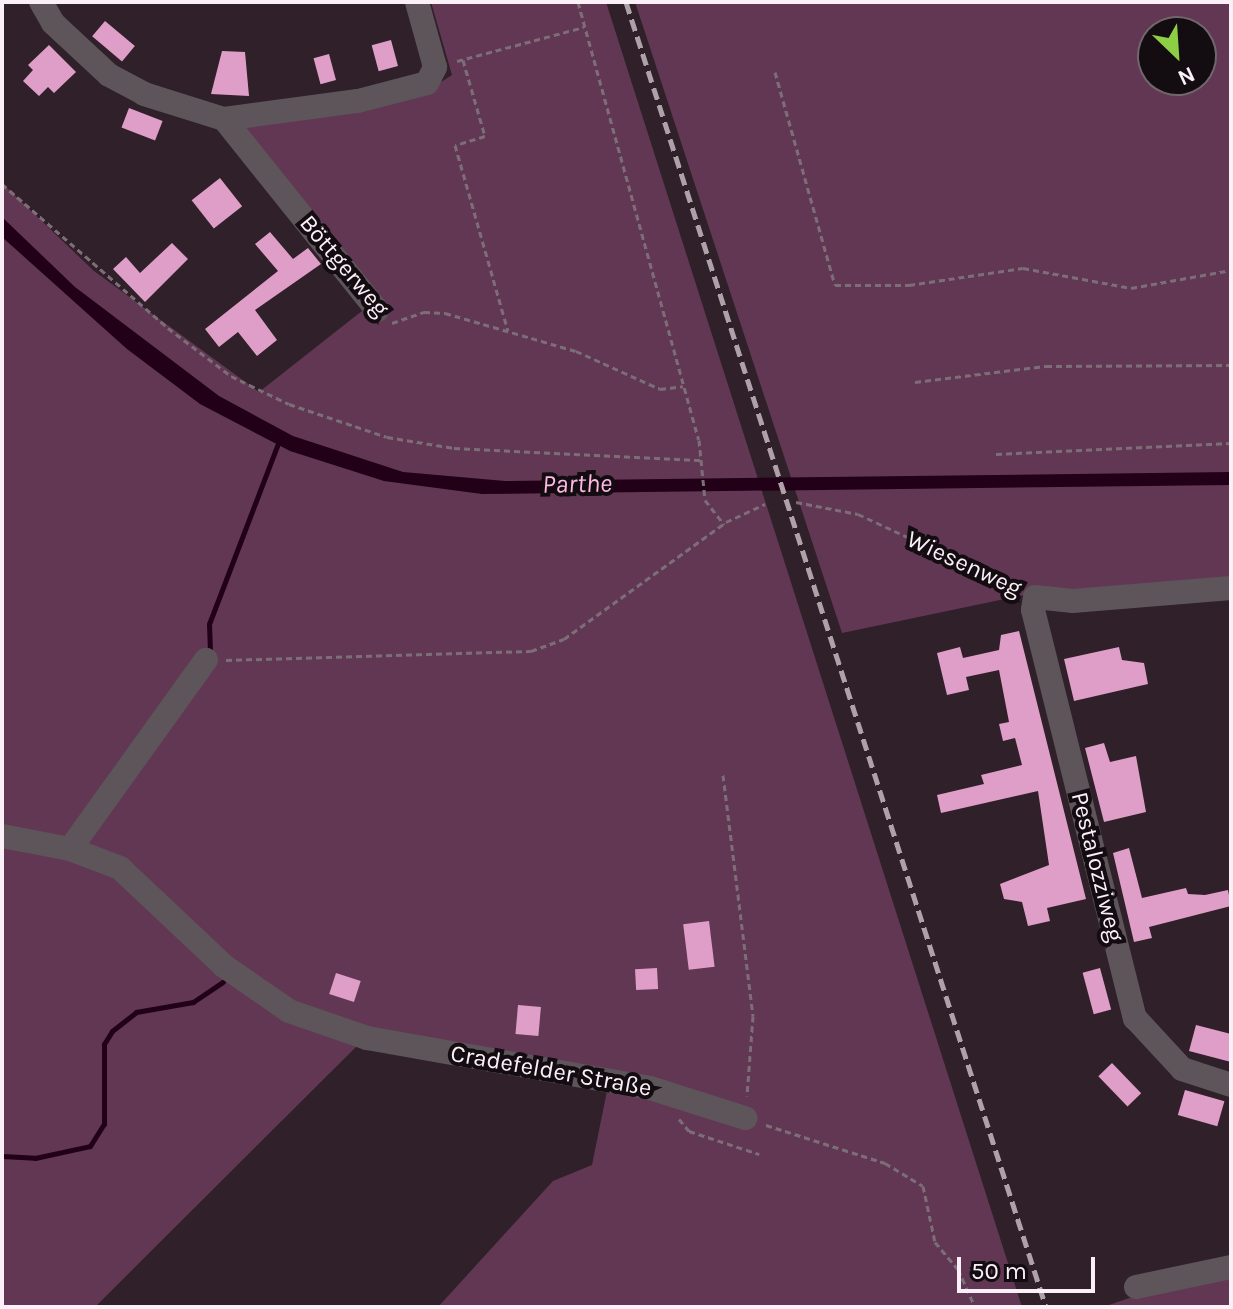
<!DOCTYPE html>
<meta charset="utf-8">
<style>
body{margin:0}
#map{position:relative;width:1233px;height:1309px;overflow:hidden;background:#2f2029;font-family:Karla,sans-serif}
div>[style]{position:absolute}
.green>*{inset:0;background:#623754}
.water>*{inset:0;background:#210018}
.stream>*{height:5px;margin:-2.5px;padding:0 2.5px;transform-origin:2.5px;border-radius:2.5px;background:#210018}
.building>*{inset:0;background:#df9ec7;transform-origin:0 0}
.path>*{height:3px;margin-top:-1.5px;transform-origin:0;background:repeating-linear-gradient(90deg,#7c6e77 0 6px,transparent 0 10px)}
.minor>*{height:24px;margin:-12px;padding:0 12px;transform-origin:12px;border-radius:12px;background:#5d555a}
.rail>*{height:5px;margin-top:-2.5px;transform-origin:0;background:repeating-linear-gradient(90deg,#aea1a9 0 12px,transparent 0 18px)}
span{translate:-50% -50%;white-space:nowrap;text-align:center;line-height:1.15;-webkit-text-stroke:8px #130c10;paint-order:stroke}
.street-label{font-size:24px;color:#fbf0f7}
.water-label{font-size:26px;color:#ffb8e5;font-style:italic}
.frame{position:absolute;inset:0;border:4px solid #fbf0f7;pointer-events:none}
.north{position:absolute;left:1137px;top:16px;width:80px;height:80px;box-sizing:border-box;background:#130c10;border:2px solid #70676c;border-radius:50%;rotate:155deg;font-size:22px;font-weight:700;line-height:32px;text-align:center;color:#fbf0f7}
.north::after{content:'';display:block;margin:auto;width:28px;height:36px;background:#8dce44;clip-path:polygon(50% 0,100% 100%,50% 72%,0 100%)}
.scale{position:absolute;left:957px;top:1257px;width:138px;height:36px;box-sizing:border-box;border:4px solid #fbf0f7;border-top:0;padding-left:10px;font-size:24px;line-height:28px;white-space:nowrap;color:#fbf0f7;-webkit-text-stroke:6px #130c10;paint-order:stroke}
</style>
<div id="map">
<div class="green">
<div style="clip-path:polygon(431px 2px,606px 2px,1022px 1307px,438px 1307px,553px 1181px,592px 1165px,609px 1081px,365px 1038px,95px 1307px,2px 1307px,2px 183px,94px 271px,259px 392px,367px 307px,221px 128px,422px 94px,452px 75px)"></div>
<div style="clip-path:polygon(evenodd,635px 2px,1231px 2px,1231px 577px,1039px 592px,842px 633px,635px 2px,1153px 32px,1201px 32px,1201px 80px,1153px 80px,1153px 32px)"></div>
<div style="clip-path:polygon(1231px 1275px,1231px 1307px,1103px 1307px,1138px 1295px)"></div>
</div>
<div class="water">
<div style="clip-path:polygon(2px 217px,75px 287px,219px 396px,293px 436px,403px 472px,505px 481px,1231px 472px,1231px 485px,482px 494px,384px 481px,290px 451px,200px 404px,127px 349px,2px 237px)"></div>
</div>
<div class="stream">
<div style="left:210px;top:652px;width:28px;rotate:-92deg"></div>
<div style="left:209px;top:624px;width:199px;rotate:-69.1deg"></div>
<div style="left:2px;top:1156px;width:33px;rotate:3deg"></div>
<div style="left:35px;top:1158px;width:56px;rotate:-12.3deg"></div>
<div style="left:90px;top:1146px;width:26px;rotate:-58deg"></div>
<div style="left:104px;top:1124px;width:80px;rotate:-90deg"></div>
<div style="left:104px;top:1044px;width:15px;rotate:-58deg"></div>
<div style="left:112px;top:1031px;width:31px;rotate:-38deg"></div>
<div style="left:136px;top:1012px;width:58px;rotate:-10deg"></div>
<div style="left:193px;top:1002px;width:36px;rotate:-34deg"></div>
</div>
<div class="building">
<div style="left:105px;top:21px;width:39px;height:20px;rotate:40deg"></div>
<div style="left:391px;top:40px;width:27px;height:20px;rotate:75deg"></div>
<div style="clip-path:polygon(49px 45px,76px 72px,54px 93px,48px 87px,39px 96px,23px 81px,33px 70px,28px 65px)"></div>
<div style="clip-path:polygon(222px 51px,245px 52px,249px 96px,211px 94px)"></div>
<div style="left:329px;top:54px;width:27px;height:16px;rotate:75deg"></div>
<div style="left:129px;top:108px;width:36px;height:21px;rotate:21deg"></div>
<div style="left:220px;top:178px;width:36px;height:36px;rotate:52deg"></div>
<div style="clip-path:polygon(270px 232px,293px 259px,308px 248px,321px 264px,255px 310px,277px 340px,257px 356px,238px 332px,219px 347px,205px 329px,278px 271px,255px 244px)"></div>
<div style="clip-path:polygon(172px 243px,188px 259px,145px 302px,113px 269px,126px 257px,140px 273px)"></div>
<div style="clip-path:polygon(1019px 631px,1086px 899px,1047px 908px,1050px 921px,1028px 926px,1022px 902px,1004px 899px,1000px 884px,1049px 865px,1038px 791px,941px 813px,937px 795px,984px 784px,981px 775px,1022px 765px,1015px 738px,1003px 741px,999px 724px,1009px 722px,999px 670px,966px 677px,969px 690px,947px 695px,937px 653px,960px 647px,963px 658px,999px 650px,1001px 635px)"></div>
<div style="clip-path:polygon(1119px 647px,1122px 660px,1144px 663px,1148px 684px,1074px 701px,1064px 659px)"></div>
<div style="clip-path:polygon(1104px 743px,1110px 762px,1136px 756px,1146px 812px,1104px 822px,1085px 748px)"></div>
<div style="clip-path:polygon(1129px 848px,1142px 898px,1186px 888px,1188px 894px,1205px 895px,1228px 890px,1231px 906px,1149px 927px,1152px 938px,1134px 942px,1113px 853px)"></div>
<div style="left:709px;top:921px;width:46px;height:26px;rotate:83deg"></div>
<div style="left:657px;top:968px;width:21px;height:22px;rotate:87deg"></div>
<div style="left:1100px;top:968px;width:43px;height:18px;rotate:75deg"></div>
<div style="left:336px;top:973px;width:26px;height:22px;rotate:18deg"></div>
<div style="left:518px;top:1005px;width:23px;height:29px;rotate:5deg"></div>
<div style="clip-path:polygon(1196px 1025px,1231px 1034px,1231px 1062px,1189px 1051px)"></div>
<div style="left:1112px;top:1063px;width:42px;height:19px;rotate:46deg"></div>
<div style="left:1185px;top:1090px;width:41px;height:26px;rotate:16deg"></div>
</div>
<div class="path">
<div style="left:578px;top:2px;width:454px;rotate:74.6deg"></div>
<div style="left:699px;top:440px;width:60px;rotate:84.3deg"></div>
<div style="left:705px;top:500px;width:31px;rotate:52deg"></div>
<div style="left:463px;top:60px;width:79px;rotate:73.9deg"></div>
<div style="left:485px;top:136px;width:31px;rotate:163deg"></div>
<div style="left:455px;top:145px;width:193px;rotate:74.1deg"></div>
<div style="left:457px;top:61px;width:131px;rotate:-15deg"></div>
<div style="left:775px;top:72px;width:221px;rotate:74.3deg"></div>
<div style="left:835px;top:285px;width:74px"></div>
<div style="left:909px;top:285px;width:115px;rotate:-8.5deg"></div>
<div style="left:1023px;top:268px;width:110px;rotate:10.5deg"></div>
<div style="left:1131px;top:288px;width:102px;rotate:-10.2deg"></div>
<div style="left:2px;top:184px;width:220px;rotate:40.9deg"></div>
<div style="left:168px;top:328px;width:79px;rotate:37.3deg"></div>
<div style="left:231px;top:376px;width:64px;rotate:25.8deg"></div>
<div style="left:289px;top:404px;width:103px;rotate:18.6deg"></div>
<div style="left:387px;top:437px;width:68px;rotate:9.3deg"></div>
<div style="left:454px;top:448px;width:249px;rotate:2.8deg"></div>
<div style="left:392px;top:323px;width:34px;rotate:-19deg"></div>
<div style="left:424px;top:312px;width:21px;rotate:3deg"></div>
<div style="left:445px;top:313px;width:136px;rotate:16.2deg"></div>
<div style="left:576px;top:351px;width:92px;rotate:24.3deg"></div>
<div style="left:660px;top:389px;width:23px;rotate:-7deg"></div>
<div style="left:915px;top:382px;width:132px;rotate:-7deg"></div>
<div style="left:1046px;top:366px;width:185px;rotate:-0.3deg"></div>
<div style="left:996px;top:454px;width:235px;rotate:-2.7deg"></div>
<div style="left:796px;top:502px;width:63px;rotate:11deg"></div>
<div style="left:858px;top:514px;width:173px;rotate:24.9deg"></div>
<div style="left:226px;top:660px;width:305px;rotate:-1.7deg"></div>
<div style="left:531px;top:651px;width:35px;rotate:-20deg"></div>
<div style="left:564px;top:639px;width:200px;rotate:-35.8deg"></div>
<div style="left:726px;top:522px;width:43px;rotate:-24.8deg"></div>
<div style="left:723px;top:775px;width:243px;rotate:82.9deg"></div>
<div style="left:753px;top:1016px;width:80px;rotate:94.3deg"></div>
<div style="left:679px;top:1119px;width:16px;rotate:50deg"></div>
<div style="left:689px;top:1131px;width:74px;rotate:18.2deg"></div>
<div style="left:766px;top:1125px;width:125px;rotate:17.7deg"></div>
<div style="left:885px;top:1163px;width:44px;rotate:31.2deg"></div>
<div style="left:923px;top:1186px;width:57px;rotate:77.9deg"></div>
<div style="left:935px;top:1242px;width:35px;rotate:50deg"></div>
<div style="left:958px;top:1269px;width:42px;rotate:65.9deg"></div>
</div>
<div class="minor">
<div style="left:41px;top:2px;width:24px;rotate:60deg"></div>
<div style="left:53px;top:23px;width:76px;rotate:42.9deg"></div>
<div style="left:109px;top:75px;width:40px;rotate:28deg"></div>
<div style="left:144px;top:94px;width:84px;rotate:17.4deg"></div>
<div style="left:224px;top:119px;width:135px;rotate:-7.7deg"></div>
<div style="left:358px;top:101px;width:71px;rotate:-14.6deg"></div>
<div style="left:427px;top:83px;width:18px;rotate:-63deg"></div>
<div style="left:435px;top:67px;width:67px;rotate:-105.5deg"></div>
<div style="left:224px;top:119px;width:245px;rotate:51.3deg"></div>
<div style="left:1231px;top:588px;width:159px;rotate:175.3deg"></div>
<div style="left:1073px;top:601px;width:38px;rotate:-174deg"></div>
<div style="left:1035px;top:597px;width:13px;rotate:99deg"></div>
<div style="left:1033px;top:610px;width:421px;rotate:76deg"></div>
<div style="left:1135px;top:1018px;width:69px;rotate:47.3deg"></div>
<div style="left:1182px;top:1069px;width:52px;rotate:18.1deg"></div>
<div style="left:2px;top:836px;width:69px;rotate:10.8deg"></div>
<div style="left:70px;top:849px;width:53px;rotate:20.8deg"></div>
<div style="left:120px;top:868px;width:143px;rotate:43.3deg"></div>
<div style="left:224px;top:966px;width:79px;rotate:34.7deg"></div>
<div style="left:289px;top:1011px;width:83px;rotate:19.1deg"></div>
<div style="left:367px;top:1038px;width:287px;rotate:10deg"></div>
<div style="left:650px;top:1088px;width:100px;rotate:17.5deg"></div>
<div style="left:70px;top:849px;width:233px;rotate:-54.3deg"></div>
<div style="left:1136px;top:1287px;width:97px;rotate:-11.9deg"></div>
</div>
<div class="rail">
<div style="left:626px;top:2px;width:1371px;rotate:72.16deg"></div>
</div>
<div class="street-label">
<span style="left:344px;top:266px;rotate:50deg">Böttgerweg</span>
<span style="left:964px;top:564px;rotate:25deg">Wiesenweg</span>
<span style="left:1097px;top:867px;rotate:76deg">Pestalozziweg</span>
<span style="left:551px;top:1071px;rotate:10deg">Cradefelder Straße</span>
</div>
<div class="water-label">
<span style="left:577px;top:484px;rotate:-1deg">Parthe</span>
</div>
<div class="frame"></div>
<div class="north">N</div>
<div class="scale">50 m</div>
</div>
